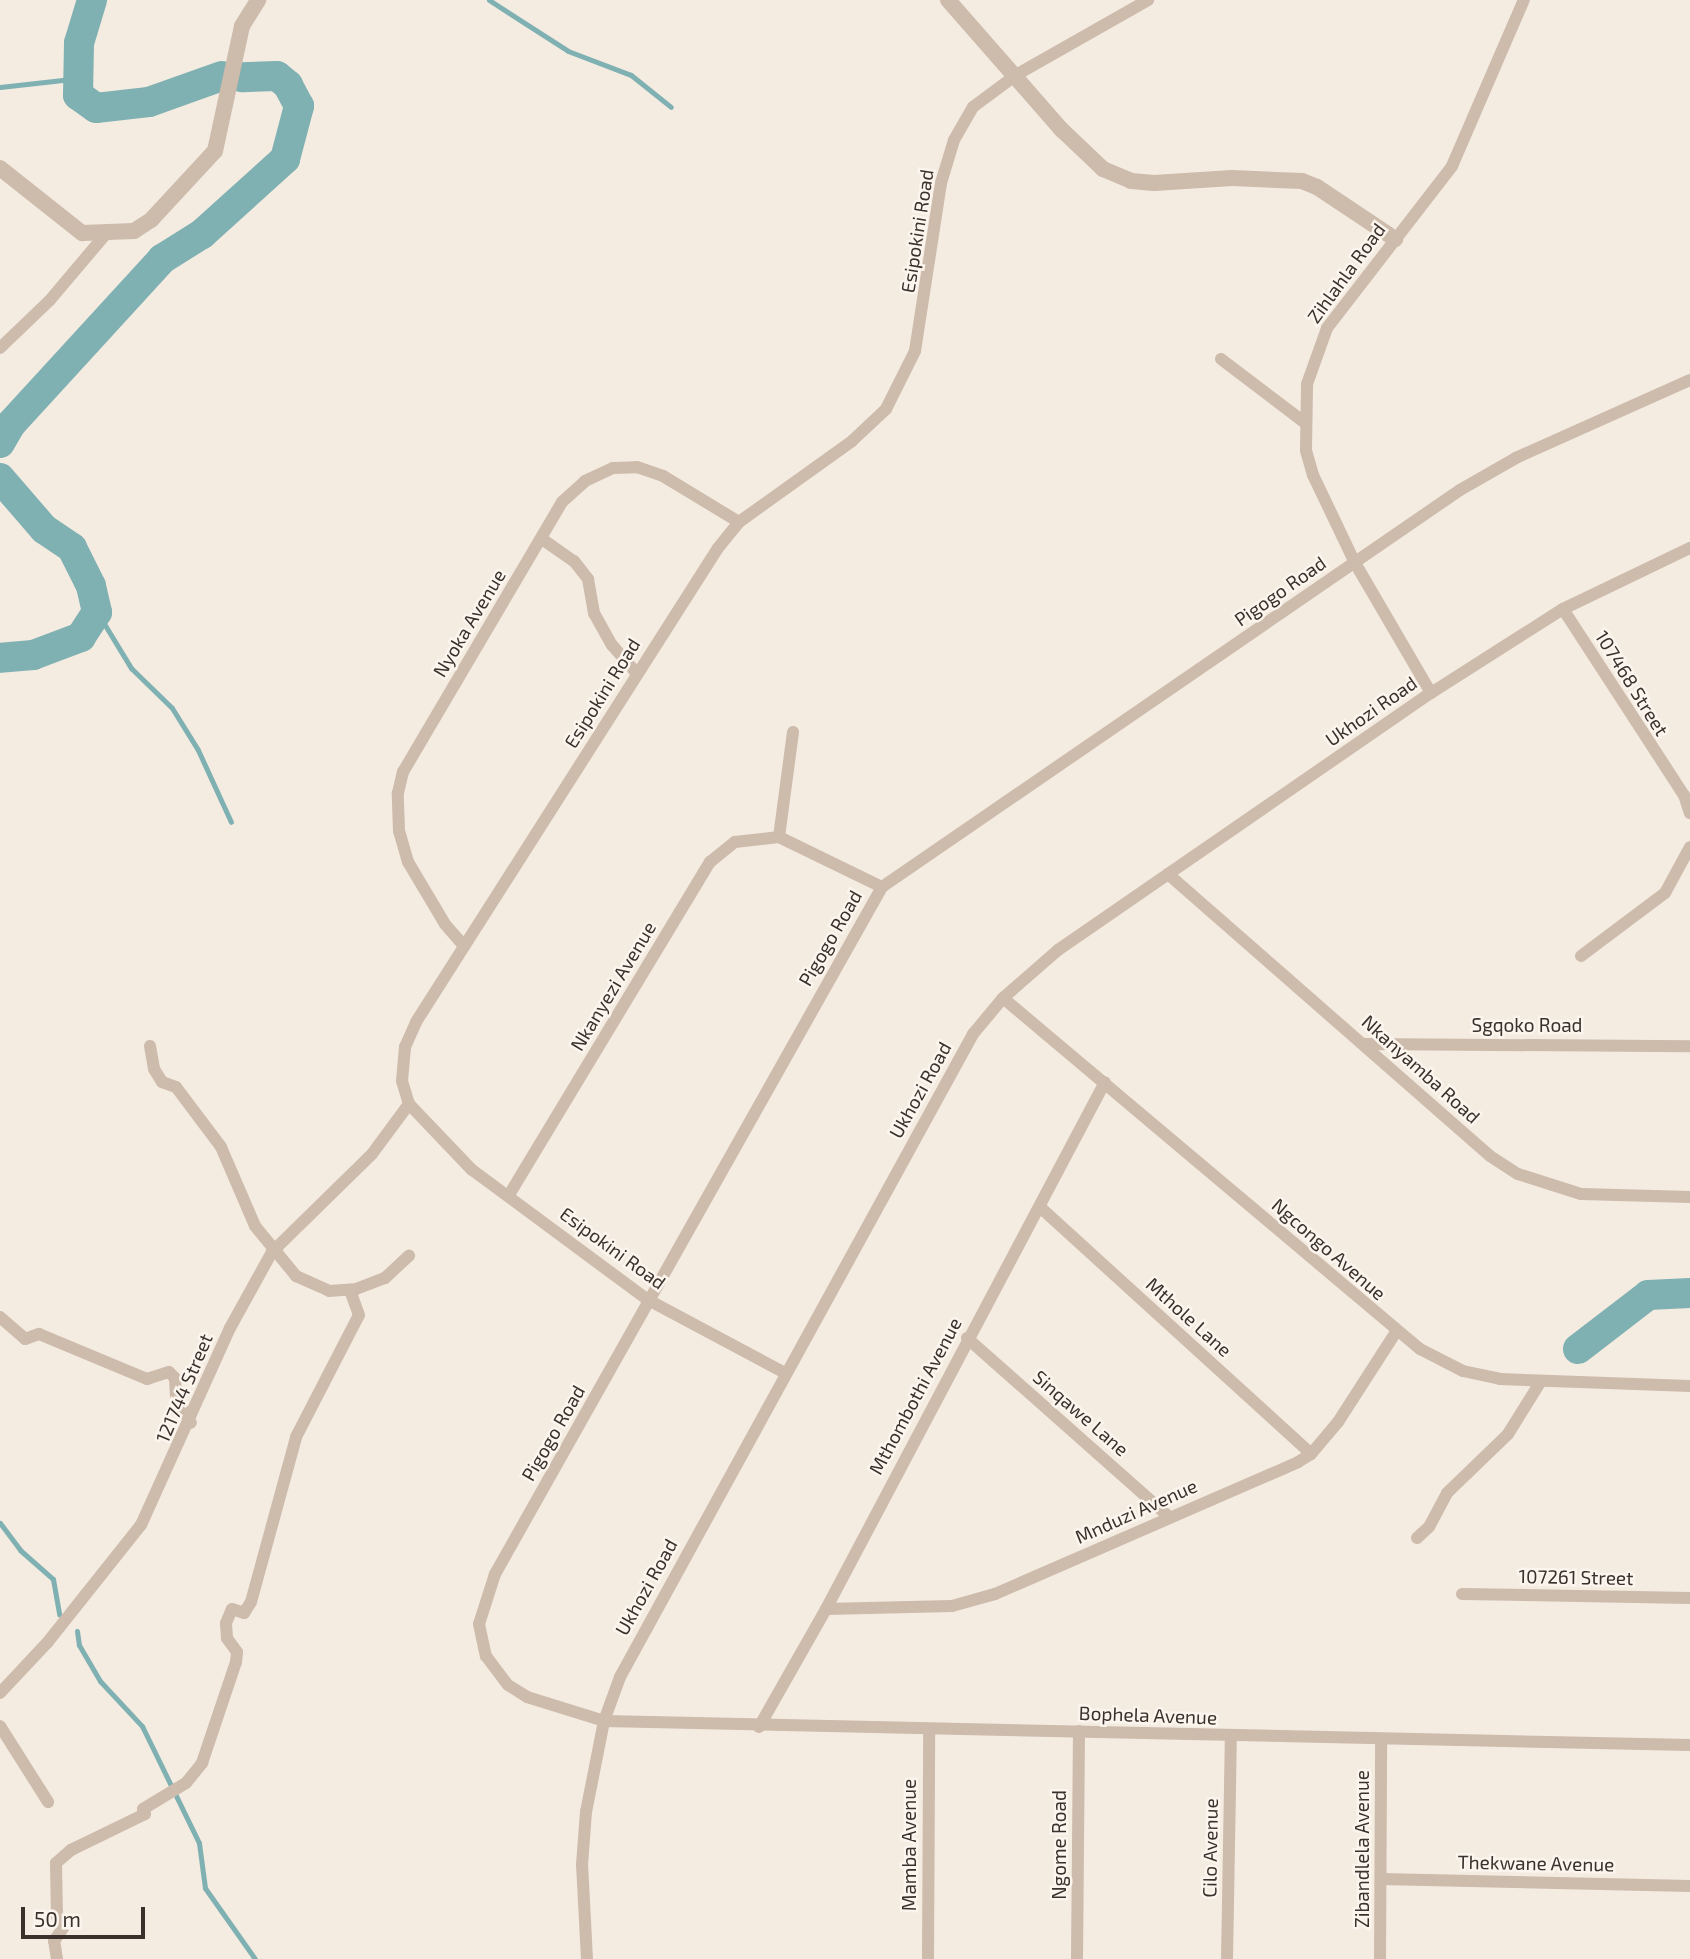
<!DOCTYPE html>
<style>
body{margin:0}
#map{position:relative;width:1690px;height:1959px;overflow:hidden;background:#f4ebe1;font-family:"Exo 2",sans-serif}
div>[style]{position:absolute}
.stream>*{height:5px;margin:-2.5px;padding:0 2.5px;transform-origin:2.5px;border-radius:2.5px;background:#7fb0b2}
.river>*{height:30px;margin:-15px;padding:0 15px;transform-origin:15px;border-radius:15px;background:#7fb0b2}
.minor>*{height:12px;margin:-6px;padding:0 6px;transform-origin:6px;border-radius:6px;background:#cdbbac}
.tertiary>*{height:16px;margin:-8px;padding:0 8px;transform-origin:8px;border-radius:8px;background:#cdbbac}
span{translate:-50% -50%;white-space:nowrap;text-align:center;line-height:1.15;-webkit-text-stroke:5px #fbf5ee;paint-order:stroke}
.street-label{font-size:19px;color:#3b302b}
.scale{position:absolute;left:21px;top:1907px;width:124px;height:32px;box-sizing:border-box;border:4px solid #3b302b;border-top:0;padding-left:9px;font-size:21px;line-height:24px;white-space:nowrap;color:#3b302b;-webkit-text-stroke:5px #fbf5ee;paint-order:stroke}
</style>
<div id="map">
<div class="stream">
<div style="left:489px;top:0;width:94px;rotate:32.8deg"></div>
<div style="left:568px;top:51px;width:67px;rotate:20.9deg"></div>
<div style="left:631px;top:75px;width:51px;rotate:38.7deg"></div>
<div style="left:0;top:87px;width:81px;rotate:-6.4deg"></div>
<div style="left:97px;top:612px;width:66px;rotate:58.7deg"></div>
<div style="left:131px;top:668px;width:57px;rotate:44.3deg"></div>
<div style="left:172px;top:708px;width:49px;rotate:58.2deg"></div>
<div style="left:198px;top:750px;width:79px;rotate:65.4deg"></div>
<div style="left:0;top:1523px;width:34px;rotate:53deg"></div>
<div style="left:20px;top:1550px;width:44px;rotate:41.3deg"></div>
<div style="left:53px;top:1579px;width:36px;rotate:80deg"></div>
<div style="left:77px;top:1631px;width:14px;rotate:82deg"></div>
<div style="left:79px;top:1645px;width:42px;rotate:59.7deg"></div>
<div style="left:100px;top:1681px;width:62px;rotate:47deg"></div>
<div style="left:142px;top:1726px;width:130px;rotate:64deg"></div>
<div style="left:199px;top:1843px;width:45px;rotate:82.4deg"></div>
<div style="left:205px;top:1888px;width:87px;rotate:54.8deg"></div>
</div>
<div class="river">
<div style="left:92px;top:0;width:45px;rotate:106.8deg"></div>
<div style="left:79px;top:43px;width:52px;rotate:91.1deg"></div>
<div style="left:78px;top:95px;width:22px;rotate:36deg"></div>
<div style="left:96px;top:108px;width:53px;rotate:-6.5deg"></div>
<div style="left:149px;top:102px;width:77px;rotate:-19.6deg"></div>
<div style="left:0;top:443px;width:22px;rotate:-60deg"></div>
<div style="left:11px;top:424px;width:224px;rotate:-47.5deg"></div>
<div style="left:162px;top:259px;width:47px;rotate:-32deg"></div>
<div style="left:202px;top:234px;width:112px;rotate:-42.1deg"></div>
<div style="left:285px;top:159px;width:55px;rotate:-75.2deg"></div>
<div style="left:299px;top:106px;width:24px;rotate:-118deg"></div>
<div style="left:288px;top:85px;width:14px;rotate:-141deg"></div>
<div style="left:277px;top:76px;width:35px;rotate:178deg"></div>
<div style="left:0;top:478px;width:67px;rotate:49.2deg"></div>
<div style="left:44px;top:529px;width:34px;rotate:34deg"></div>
<div style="left:72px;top:548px;width:42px;rotate:63.4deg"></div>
<div style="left:91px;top:586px;width:27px;rotate:77deg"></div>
<div style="left:97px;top:612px;width:30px;rotate:123deg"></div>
<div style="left:81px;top:637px;width:51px;rotate:159.4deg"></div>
<div style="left:33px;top:655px;width:33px;rotate:175deg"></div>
<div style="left:1578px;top:1349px;width:88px;rotate:-37.6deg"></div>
<div style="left:1648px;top:1295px;width:42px;rotate:-2.7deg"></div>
</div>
<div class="minor">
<div style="left:0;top:348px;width:69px;rotate:-43.8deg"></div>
<div style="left:50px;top:300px;width:85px;rotate:-49.8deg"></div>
<div style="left:1221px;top:359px;width:104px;rotate:37.2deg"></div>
<div style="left:1690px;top:380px;width:191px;rotate:155.9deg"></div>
<div style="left:1516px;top:458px;width:64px;rotate:150.3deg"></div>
<div style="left:1460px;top:490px;width:701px;rotate:145.52deg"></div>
<div style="left:882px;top:887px;width:789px;rotate:119.39deg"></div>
<div style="left:495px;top:1574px;width:52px;rotate:107.7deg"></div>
<div style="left:479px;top:1624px;width:33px;rotate:78deg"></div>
<div style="left:486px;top:1656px;width:36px;rotate:53deg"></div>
<div style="left:508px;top:1685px;width:22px;rotate:32deg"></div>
<div style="left:527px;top:1697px;width:81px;rotate:17.3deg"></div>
<div style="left:604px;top:1721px;width:1086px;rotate:1.27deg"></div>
<div style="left:542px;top:539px;width:39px;rotate:35deg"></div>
<div style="left:574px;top:561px;width:23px;rotate:52deg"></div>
<div style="left:588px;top:579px;width:35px;rotate:80deg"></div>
<div style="left:594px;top:613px;width:37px;rotate:61deg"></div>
<div style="left:612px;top:645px;width:38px;rotate:49deg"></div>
<div style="left:1563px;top:609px;width:222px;rotate:57deg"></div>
<div style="left:1684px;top:795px;width:19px;rotate:72deg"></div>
<div style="left:1431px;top:693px;width:151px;rotate:-120.3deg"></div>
<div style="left:1355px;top:563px;width:98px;rotate:-115.5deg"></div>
<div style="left:1313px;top:475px;width:26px;rotate:-106deg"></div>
<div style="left:1306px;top:450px;width:66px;rotate:-89.1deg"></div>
<div style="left:1307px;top:384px;width:59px;rotate:-70.3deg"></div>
<div style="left:1327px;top:328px;width:205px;rotate:-52.3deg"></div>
<div style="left:1452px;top:166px;width:181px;rotate:-66.6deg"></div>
<div style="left:779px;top:837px;width:106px;rotate:-82.4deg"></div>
<div style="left:1168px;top:874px;width:428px;rotate:41.2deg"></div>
<div style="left:1490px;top:1156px;width:33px;rotate:33deg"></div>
<div style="left:1518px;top:1174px;width:66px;rotate:17.6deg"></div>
<div style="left:1581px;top:1194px;width:109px;rotate:1.6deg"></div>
<div style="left:464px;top:946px;width:29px;rotate:-131deg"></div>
<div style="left:445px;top:924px;width:72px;rotate:-120.8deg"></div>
<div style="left:408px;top:862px;width:32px;rotate:-106deg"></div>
<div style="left:399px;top:831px;width:38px;rotate:-92deg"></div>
<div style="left:398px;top:793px;width:22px;rotate:-77deg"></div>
<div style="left:403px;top:772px;width:313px;rotate:-59.5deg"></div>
<div style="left:562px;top:502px;width:31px;rotate:-42deg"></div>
<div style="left:585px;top:481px;width:31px;rotate:-25deg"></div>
<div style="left:613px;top:468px;width:24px;rotate:-2deg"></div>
<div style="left:637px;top:467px;width:28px;rotate:19deg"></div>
<div style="left:663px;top:476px;width:89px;rotate:31.2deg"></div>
<div style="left:1581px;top:956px;width:105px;rotate:-36.9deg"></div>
<div style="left:1665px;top:893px;width:52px;rotate:-61.5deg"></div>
<div style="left:1003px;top:998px;width:545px;rotate:40.09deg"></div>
<div style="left:1420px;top:1349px;width:48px;rotate:27.1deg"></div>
<div style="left:1463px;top:1371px;width:38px;rotate:12deg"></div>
<div style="left:1500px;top:1379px;width:190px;rotate:2.1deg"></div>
<div style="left:1364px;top:1044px;width:326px;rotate:0.4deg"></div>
<div style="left:150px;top:1046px;width:23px;rotate:80deg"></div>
<div style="left:154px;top:1069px;width:15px;rotate:58deg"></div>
<div style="left:162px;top:1082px;width:15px;rotate:20deg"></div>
<div style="left:176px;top:1087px;width:75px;rotate:53.1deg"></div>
<div style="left:221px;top:1147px;width:86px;rotate:66.7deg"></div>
<div style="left:255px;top:1226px;width:65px;rotate:50.6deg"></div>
<div style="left:296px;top:1276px;width:36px;rotate:24deg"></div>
<div style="left:329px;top:1291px;width:27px;rotate:-4deg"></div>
<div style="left:356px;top:1289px;width:31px;rotate:-21deg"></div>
<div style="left:385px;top:1278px;width:33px;rotate:-43deg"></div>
<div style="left:509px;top:1195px;width:389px;rotate:-58.9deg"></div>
<div style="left:710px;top:862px;width:32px;rotate:-39deg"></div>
<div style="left:735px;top:842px;width:44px;rotate:-6.5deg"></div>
<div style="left:779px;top:837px;width:114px;rotate:25.9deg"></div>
<div style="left:1041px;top:1208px;width:365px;rotate:42.3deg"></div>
<div style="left:0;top:1317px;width:33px;rotate:41deg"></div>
<div style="left:25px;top:1339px;width:15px;rotate:-20deg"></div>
<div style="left:39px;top:1334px;width:117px;rotate:22.6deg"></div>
<div style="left:147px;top:1379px;width:23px;rotate:-18deg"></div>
<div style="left:169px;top:1372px;width:8px;rotate:45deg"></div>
<div style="left:175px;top:1378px;width:21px;rotate:87deg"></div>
<div style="left:176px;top:1399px;width:28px;rotate:58deg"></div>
<div style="left:967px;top:1338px;width:270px;rotate:41.5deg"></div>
<div style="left:785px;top:1373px;width:155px;rotate:-151.9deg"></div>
<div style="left:648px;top:1300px;width:219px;rotate:-143.5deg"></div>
<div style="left:472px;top:1170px;width:91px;rotate:-133.7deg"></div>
<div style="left:409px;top:1104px;width:24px;rotate:-107deg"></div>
<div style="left:402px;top:1081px;width:34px;rotate:-85deg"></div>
<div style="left:405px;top:1047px;width:27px;rotate:-66deg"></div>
<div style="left:416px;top:1022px;width:562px;rotate:-57.5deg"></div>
<div style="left:718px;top:548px;width:33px;rotate:-51deg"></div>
<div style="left:739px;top:522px;width:139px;rotate:-35.6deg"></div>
<div style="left:852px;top:441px;width:47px;rotate:-43.3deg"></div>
<div style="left:886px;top:409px;width:65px;rotate:-63.4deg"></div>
<div style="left:915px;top:351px;width:170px;rotate:-81.2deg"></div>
<div style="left:941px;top:183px;width:45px;rotate:-73.2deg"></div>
<div style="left:954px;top:140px;width:38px;rotate:-60deg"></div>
<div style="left:973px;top:107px;width:54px;rotate:-36.7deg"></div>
<div style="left:1016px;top:75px;width:152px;rotate:-29.6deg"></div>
<div style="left:1417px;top:1538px;width:16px;rotate:-43deg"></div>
<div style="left:1429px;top:1527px;width:38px;rotate:-62deg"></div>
<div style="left:1447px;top:1493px;width:85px;rotate:-44deg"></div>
<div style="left:1508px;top:1434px;width:62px;rotate:-58.1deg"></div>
<div style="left:1462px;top:1594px;width:228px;rotate:1deg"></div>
<div style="left:826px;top:1609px;width:126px;rotate:-1.4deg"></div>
<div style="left:952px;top:1606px;width:45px;rotate:-15.6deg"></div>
<div style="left:995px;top:1594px;width:331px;rotate:-23.5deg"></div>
<div style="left:1298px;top:1462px;width:15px;rotate:-32deg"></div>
<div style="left:1311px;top:1454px;width:42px;rotate:-49.8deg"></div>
<div style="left:1338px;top:1422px;width:107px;rotate:-57.2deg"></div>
<div style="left:0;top:1693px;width:69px;rotate:-46.8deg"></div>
<div style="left:47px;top:1643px;width:151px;rotate:-51.5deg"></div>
<div style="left:141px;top:1525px;width:216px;rotate:-65.7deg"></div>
<div style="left:230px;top:1328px;width:87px;rotate:-61.1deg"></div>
<div style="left:272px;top:1252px;width:140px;rotate:-44.4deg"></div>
<div style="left:372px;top:1154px;width:62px;rotate:-53.5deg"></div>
<div style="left:0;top:1726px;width:90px;rotate:57.7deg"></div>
<div style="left:759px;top:1727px;width:136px;rotate:-60.4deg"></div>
<div style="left:826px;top:1609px;width:596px;rotate:-62.1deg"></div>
<div style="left:1381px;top:1879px;width:309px;rotate:1.3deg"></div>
<div style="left:57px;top:1959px;width:18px;rotate:-99deg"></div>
<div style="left:54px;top:1941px;width:16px;rotate:-55deg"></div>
<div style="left:63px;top:1928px;width:13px;rotate:-117deg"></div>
<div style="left:57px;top:1916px;width:53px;rotate:-91.1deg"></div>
<div style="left:56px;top:1863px;width:20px;rotate:-41deg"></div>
<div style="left:71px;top:1850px;width:82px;rotate:-25.9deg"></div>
<div style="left:145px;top:1814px;width:5px;rotate:-112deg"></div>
<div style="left:143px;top:1809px;width:50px;rotate:-31.2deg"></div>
<div style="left:186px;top:1783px;width:26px;rotate:-51deg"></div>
<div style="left:202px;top:1763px;width:107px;rotate:-71.4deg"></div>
<div style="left:236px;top:1662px;width:10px;rotate:-84deg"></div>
<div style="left:237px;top:1652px;width:17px;rotate:-126deg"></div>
<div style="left:227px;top:1638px;width:15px;rotate:-94deg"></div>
<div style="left:226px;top:1623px;width:15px;rotate:-67deg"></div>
<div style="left:232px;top:1609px;width:13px;rotate:18deg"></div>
<div style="left:244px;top:1613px;width:13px;rotate:-58deg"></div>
<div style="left:251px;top:1602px;width:171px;rotate:-74.7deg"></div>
<div style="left:296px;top:1437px;width:137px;rotate:-62.7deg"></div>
<div style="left:359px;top:1315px;width:27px;rotate:-110deg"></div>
<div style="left:587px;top:1959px;width:94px;rotate:-93deg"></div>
<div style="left:582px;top:1865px;width:53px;rotate:-85.7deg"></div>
<div style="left:586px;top:1812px;width:93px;rotate:-78.8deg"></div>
<div style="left:604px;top:1721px;width:47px;rotate:-70deg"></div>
<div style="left:620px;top:1677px;width:734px;rotate:-61.23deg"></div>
<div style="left:973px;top:1034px;width:47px;rotate:-50.2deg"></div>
<div style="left:1003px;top:998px;width:73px;rotate:-41.1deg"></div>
<div style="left:1058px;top:950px;width:453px;rotate:-34.6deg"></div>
<div style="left:1431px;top:693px;width:156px;rotate:-32.5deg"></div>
<div style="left:1563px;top:609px;width:141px;rotate:-25.7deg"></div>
<div style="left:928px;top:1959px;width:229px;rotate:-89.7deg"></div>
<div style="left:1077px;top:1959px;width:228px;rotate:-89.5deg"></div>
<div style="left:1227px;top:1959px;width:222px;rotate:-89deg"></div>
<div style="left:1380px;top:1959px;width:220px;rotate:-89.7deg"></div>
</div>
<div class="tertiary">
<div style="left:948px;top:0;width:173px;rotate:48.8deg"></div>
<div style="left:1062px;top:130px;width:57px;rotate:43.6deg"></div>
<div style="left:1103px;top:169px;width:30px;rotate:23deg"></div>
<div style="left:1131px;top:181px;width:23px;rotate:5deg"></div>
<div style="left:1154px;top:183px;width:78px;rotate:-3.7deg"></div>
<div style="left:1232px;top:178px;width:70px;rotate:2.5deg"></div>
<div style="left:1302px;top:181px;width:16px;rotate:22deg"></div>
<div style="left:1317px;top:187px;width:94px;rotate:33.7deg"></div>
<div style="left:0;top:168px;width:105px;rotate:38.4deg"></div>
<div style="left:82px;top:233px;width:52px;rotate:-2.2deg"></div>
<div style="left:134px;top:231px;width:20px;rotate:-33deg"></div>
<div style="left:151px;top:220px;width:94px;rotate:-47.2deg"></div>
<div style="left:215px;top:151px;width:128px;rotate:-77.8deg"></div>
<div style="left:242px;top:26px;width:31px;rotate:-58deg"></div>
</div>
<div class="street-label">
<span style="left:917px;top:231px;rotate:-81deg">Esipokini Road</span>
<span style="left:1346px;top:273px;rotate:-54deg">Zihlahla Road</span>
<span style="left:1280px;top:591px;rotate:-35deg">Pigogo Road</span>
<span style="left:469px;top:623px;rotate:-59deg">Nyoka Avenue</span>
<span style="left:1632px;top:683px;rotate:58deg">107468 Street</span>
<span style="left:602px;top:693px;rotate:-58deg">Esipokini Road</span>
<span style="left:1371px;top:711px;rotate:-35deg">Ukhozi Road</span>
<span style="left:830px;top:938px;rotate:-60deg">Pigogo Road</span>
<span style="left:613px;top:986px;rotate:-59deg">Nkanyezi Avenue</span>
<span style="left:1527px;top:1025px">Sgqoko Road</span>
<span style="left:1421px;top:1069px;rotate:42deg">Nkanyamba Road</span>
<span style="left:920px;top:1090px;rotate:-61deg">Ukhozi Road</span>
<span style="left:613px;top:1248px;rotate:36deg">Esipokini Road</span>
<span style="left:1329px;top:1249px;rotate:41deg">Ngcongo Avenue</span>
<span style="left:1189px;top:1317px;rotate:42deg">Mthole Lane</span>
<span style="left:184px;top:1388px;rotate:-67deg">121744 Street</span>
<span style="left:915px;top:1396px;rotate:-62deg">Mthombothi Avenue</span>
<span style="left:1081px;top:1413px;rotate:41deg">Sinqawe Lane</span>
<span style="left:553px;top:1433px;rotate:-60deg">Pigogo Road</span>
<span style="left:1136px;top:1511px;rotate:-24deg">Mnduzi Avenue</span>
<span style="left:1576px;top:1577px;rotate:1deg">107261 Street</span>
<span style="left:646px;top:1587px;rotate:-61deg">Ukhozi Road</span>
<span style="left:1148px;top:1715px;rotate:2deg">Bophela Avenue</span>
<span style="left:909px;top:1845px;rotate:-90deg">Mamba Avenue</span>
<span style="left:1059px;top:1845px;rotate:-90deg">Ngome Road</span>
<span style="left:1210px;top:1848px;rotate:-89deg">Cilo Avenue</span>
<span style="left:1362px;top:1849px;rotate:-90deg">Zibandlela Avenue</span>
<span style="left:1536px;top:1863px;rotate:1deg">Thekwane Avenue</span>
</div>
<div class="scale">50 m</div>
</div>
